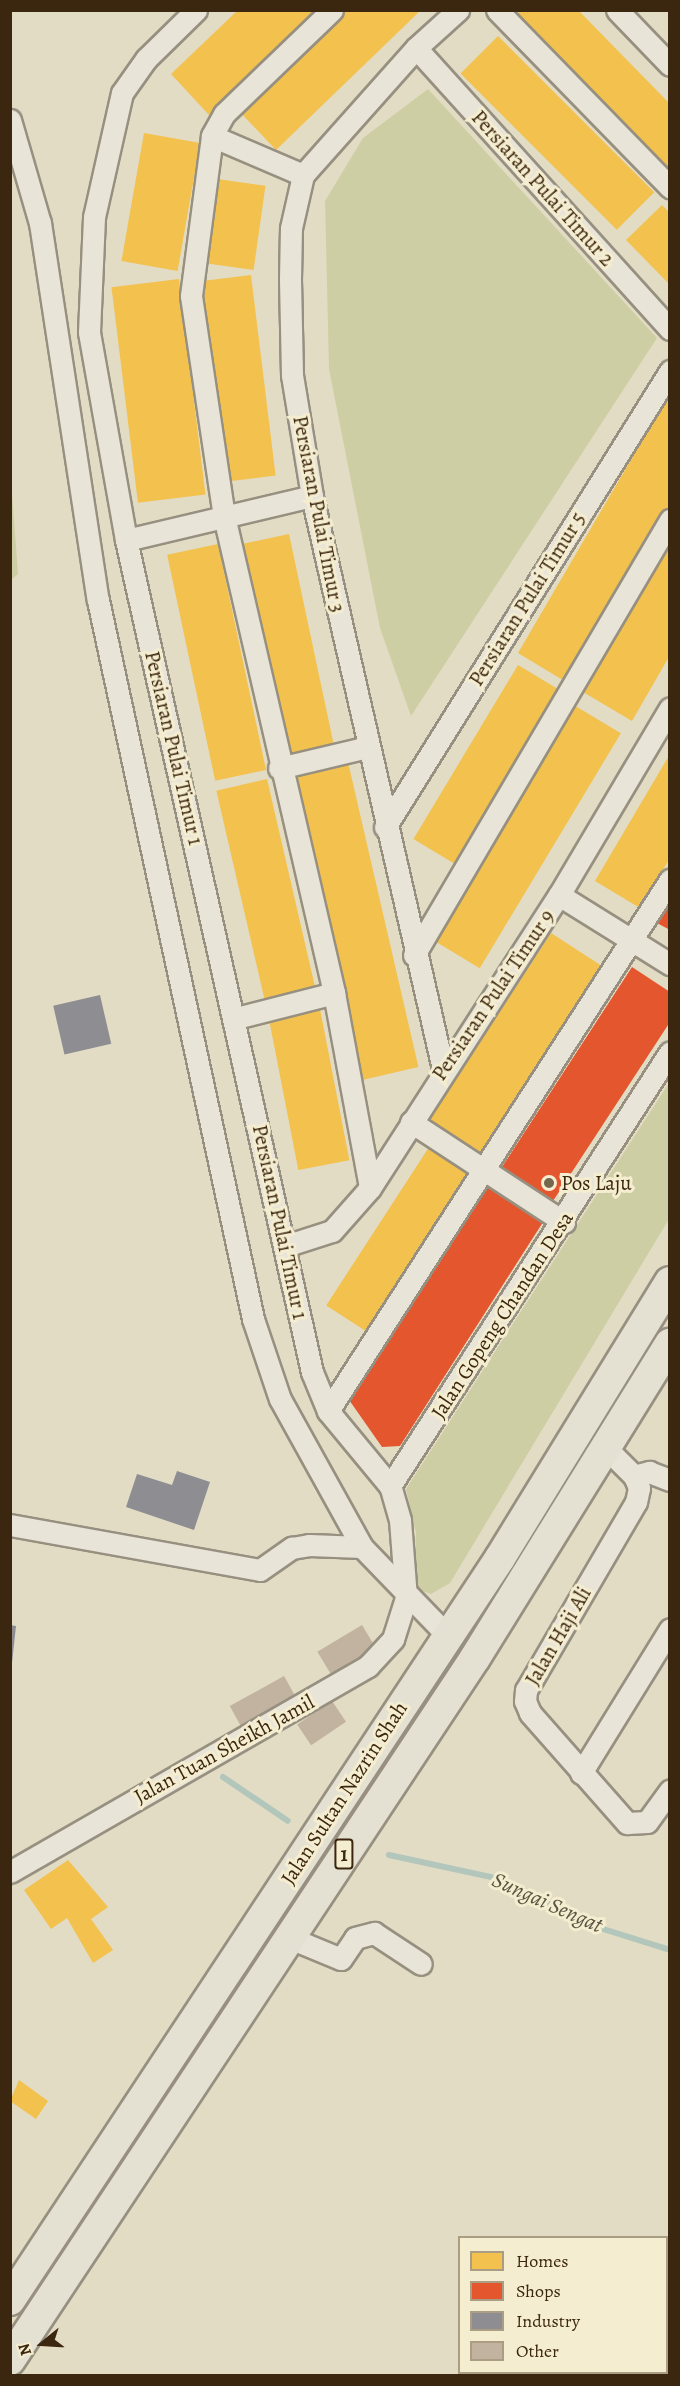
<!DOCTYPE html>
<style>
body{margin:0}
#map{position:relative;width:680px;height:2386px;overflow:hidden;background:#e2dcc4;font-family:Alegreya,serif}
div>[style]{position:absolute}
.green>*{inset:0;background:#cecea4}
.homes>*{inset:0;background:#f2c14e;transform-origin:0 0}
.shops>*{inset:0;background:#e4572e}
.industry>*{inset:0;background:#8d8d92;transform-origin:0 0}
.stream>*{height:6px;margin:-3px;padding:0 3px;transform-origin:3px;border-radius:3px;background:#b2c6bc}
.building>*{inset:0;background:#c2b2a0;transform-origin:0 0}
.roads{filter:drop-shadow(2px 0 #979080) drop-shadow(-2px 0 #979080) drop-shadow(0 2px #979080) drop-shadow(0 -2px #979080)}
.minor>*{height:21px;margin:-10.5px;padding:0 10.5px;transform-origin:10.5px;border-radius:10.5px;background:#e8e4d8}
.highway>*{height:30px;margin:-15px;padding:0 15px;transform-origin:15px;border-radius:15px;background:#e4e0d2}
.dots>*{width:16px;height:16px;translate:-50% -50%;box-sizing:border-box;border:3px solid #f5edd0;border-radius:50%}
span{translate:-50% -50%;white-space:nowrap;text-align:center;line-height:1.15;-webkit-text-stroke:6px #f5edd0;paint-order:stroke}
.shield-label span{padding:2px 4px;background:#f5edd0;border:2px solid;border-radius:4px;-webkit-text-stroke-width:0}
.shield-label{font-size:20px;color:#3b260f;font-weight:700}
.street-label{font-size:21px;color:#3b260f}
.poi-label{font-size:21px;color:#3b260f}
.left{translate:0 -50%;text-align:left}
.water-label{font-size:22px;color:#585342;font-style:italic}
.frame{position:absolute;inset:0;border:12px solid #3b260f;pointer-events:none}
.legend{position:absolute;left:458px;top:2236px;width:210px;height:138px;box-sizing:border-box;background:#f5edd0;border:2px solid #ab9d83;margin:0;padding:8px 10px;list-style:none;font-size:18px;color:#3b260f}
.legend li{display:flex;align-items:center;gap:12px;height:30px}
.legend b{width:30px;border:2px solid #ab9d83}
.north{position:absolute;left:12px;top:2314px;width:60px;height:60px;-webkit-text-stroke:4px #f5edd0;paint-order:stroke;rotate:252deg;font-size:16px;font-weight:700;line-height:24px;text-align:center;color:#3b260f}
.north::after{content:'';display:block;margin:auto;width:21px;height:27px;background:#3b260f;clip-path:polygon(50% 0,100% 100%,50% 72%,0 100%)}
</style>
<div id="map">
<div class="green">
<div style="clip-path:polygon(428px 89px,657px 338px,411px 716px,380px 628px,329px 369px,325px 201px,363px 138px)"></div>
<div style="clip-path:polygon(10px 465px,18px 574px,11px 580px,10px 580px)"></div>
<div style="clip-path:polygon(669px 1083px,669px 1219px,450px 1583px,431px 1594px,414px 1588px,416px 1533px,406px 1489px)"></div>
</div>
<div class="homes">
<div style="clip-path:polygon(238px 10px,320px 10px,209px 115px,171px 74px)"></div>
<div style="clip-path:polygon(342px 10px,421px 10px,276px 150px,238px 110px)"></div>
<div style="clip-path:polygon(521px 10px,578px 10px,670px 104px,670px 176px,514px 18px)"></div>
<div style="left:498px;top:36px;width:221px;height:53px;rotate:45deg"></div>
<div style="left:144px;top:133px;width:57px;height:130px;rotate:10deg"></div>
<div style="left:210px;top:178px;width:56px;height:85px;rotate:8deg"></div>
<div style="clip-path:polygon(662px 205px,670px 213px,670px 285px,626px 240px)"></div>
<div style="left:251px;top:275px;width:202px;height:53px;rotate:83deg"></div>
<div style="left:179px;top:279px;width:217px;height:68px;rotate:83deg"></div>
<div style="clip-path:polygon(670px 393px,670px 504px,566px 682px,518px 653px)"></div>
<div style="left:289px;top:534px;width:220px;height:54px;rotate:78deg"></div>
<div style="clip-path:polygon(670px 541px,670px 655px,632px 721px,583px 692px)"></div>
<div style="left:218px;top:544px;width:231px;height:52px;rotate:78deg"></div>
<div style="left:518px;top:665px;width:48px;height:203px;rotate:31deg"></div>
<div style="left:572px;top:704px;width:57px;height:274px;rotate:31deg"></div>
<div style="clip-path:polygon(670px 754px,670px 858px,640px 908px,595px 881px)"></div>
<div style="left:348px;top:762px;width:313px;height:63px;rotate:77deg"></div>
<div style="left:267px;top:779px;width:220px;height:52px;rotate:77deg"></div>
<div style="left:551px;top:933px;width:64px;height:228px;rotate:33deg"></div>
<div style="left:320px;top:1009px;width:154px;height:52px;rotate:79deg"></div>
<div style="left:433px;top:1141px;width:53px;height:196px;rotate:33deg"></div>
<div style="clip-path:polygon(68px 1860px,108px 1907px,91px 1919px,113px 1950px,93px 1963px,67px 1918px,51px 1929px,24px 1890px)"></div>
<div style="clip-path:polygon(19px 2080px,48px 2101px,36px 2119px,10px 2101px)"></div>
</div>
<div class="shops">
<div style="clip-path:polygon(670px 902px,670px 930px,657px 923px)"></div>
<div style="clip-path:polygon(632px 967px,670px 992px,670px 1022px,553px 1201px,502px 1167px)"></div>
<div style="clip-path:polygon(490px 1183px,545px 1219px,400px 1446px,382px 1447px,347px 1397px)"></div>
</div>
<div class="industry">
<div style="left:100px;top:995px;width:50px;height:48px;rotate:77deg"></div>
<div style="clip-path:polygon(177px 1471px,210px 1482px,194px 1530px,126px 1507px,137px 1474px,172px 1485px)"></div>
<div style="clip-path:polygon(10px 1625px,16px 1626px,12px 1663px,10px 1663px)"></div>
</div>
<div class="stream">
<div style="left:223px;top:1777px;width:78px;rotate:34.1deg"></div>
<div style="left:389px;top:1855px;width:119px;rotate:12.2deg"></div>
<div style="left:505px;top:1880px;width:90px;rotate:28.6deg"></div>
<div style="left:584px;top:1923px;width:90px;rotate:17.4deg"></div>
</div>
<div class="building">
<div style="left:362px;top:1625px;width:26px;height:52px;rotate:59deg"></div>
<div style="left:284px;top:1676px;width:23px;height:62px;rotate:61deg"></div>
<div style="left:332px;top:1701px;width:25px;height:42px;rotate:56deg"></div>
</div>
<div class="roads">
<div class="minor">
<div style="left:332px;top:10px;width:150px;rotate:136.1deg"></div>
<div style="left:224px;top:114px;width:25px;rotate:119deg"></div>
<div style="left:212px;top:136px;width:161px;rotate:97.5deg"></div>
<div style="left:191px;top:296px;width:222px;rotate:81.5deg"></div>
<div style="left:224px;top:516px;width:490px;rotate:77deg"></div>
<div style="left:334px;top:993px;width:198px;rotate:79.5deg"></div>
<div style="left:497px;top:10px;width:248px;rotate:45.7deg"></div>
<div style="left:617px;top:10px;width:76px;rotate:46.1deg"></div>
<div style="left:416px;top:48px;width:379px;rotate:47.9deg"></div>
<div style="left:10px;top:120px;width:107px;rotate:73.8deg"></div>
<div style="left:40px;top:223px;width:381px;rotate:81.3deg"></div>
<div style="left:98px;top:600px;width:736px;rotate:77.83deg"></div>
<div style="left:253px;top:1319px;width:84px;rotate:71.4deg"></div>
<div style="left:280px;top:1399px;width:169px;rotate:61deg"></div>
<div style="left:212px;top:136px;width:99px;rotate:23.2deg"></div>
<div style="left:126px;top:540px;width:191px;rotate:-13.3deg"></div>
<div style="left:279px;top:768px;width:91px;rotate:-13.3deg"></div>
<div style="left:385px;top:827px;width:538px;rotate:-57.99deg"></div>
<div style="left:559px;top:895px;width:131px;rotate:31.9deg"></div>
<div style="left:414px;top:955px;width:505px;rotate:-59.52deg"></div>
<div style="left:236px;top:1018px;width:101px;rotate:-14.3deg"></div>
<div style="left:443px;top:1069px;width:588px;rotate:-102.88deg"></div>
<div style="left:312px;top:496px;width:123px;rotate:-99.4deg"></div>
<div style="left:292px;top:375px;width:96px;rotate:-91.2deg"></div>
<div style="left:290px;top:279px;width:51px;rotate:-88.9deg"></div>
<div style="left:291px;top:228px;width:54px;rotate:-77.2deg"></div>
<div style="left:303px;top:175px;width:170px;rotate:-48.3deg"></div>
<div style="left:416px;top:48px;width:57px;rotate:-42.1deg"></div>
<div style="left:411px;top:1122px;width:183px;rotate:33.2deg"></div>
<div style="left:285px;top:1246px;width:49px;rotate:-17.7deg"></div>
<div style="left:332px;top:1231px;width:57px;rotate:-48.5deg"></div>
<div style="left:370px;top:1188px;width:349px;rotate:-57.2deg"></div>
<div style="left:559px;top:895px;width:217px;rotate:-59.3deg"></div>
<div style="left:328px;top:1411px;width:632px;rotate:-57.22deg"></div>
<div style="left:606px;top:1448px;width:40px;rotate:45deg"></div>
<div style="left:634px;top:1476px;width:13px;rotate:67deg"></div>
<div style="left:639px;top:1488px;width:14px;rotate:102deg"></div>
<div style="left:636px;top:1502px;width:218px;rotate:120.3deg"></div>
<div style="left:526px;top:1690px;width:11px;rotate:95deg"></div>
<div style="left:525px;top:1701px;width:13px;rotate:67deg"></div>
<div style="left:530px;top:1713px;width:147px;rotate:48.6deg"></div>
<div style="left:627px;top:1823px;width:20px;rotate:-3deg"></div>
<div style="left:647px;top:1822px;width:39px;rotate:-54deg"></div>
<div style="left:634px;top:1476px;width:16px;rotate:-15deg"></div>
<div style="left:649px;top:1472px;width:22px;rotate:21deg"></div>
<div style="left:390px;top:1486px;width:516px;rotate:-57.17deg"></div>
<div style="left:10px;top:1525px;width:254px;rotate:10.2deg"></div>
<div style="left:260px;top:1570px;width:39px;rotate:-35deg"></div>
<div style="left:292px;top:1548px;width:17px;rotate:-10deg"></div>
<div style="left:309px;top:1545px;width:53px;rotate:2.2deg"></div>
<div style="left:362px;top:1547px;width:124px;rotate:46deg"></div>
<div style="left:581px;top:1773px;width:169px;rotate:-58.3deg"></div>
<div style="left:10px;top:1872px;width:413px;rotate:-29.9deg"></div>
<div style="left:368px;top:1666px;width:37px;rotate:-47deg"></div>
<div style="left:393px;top:1639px;width:43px;rotate:-72.4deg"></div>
<div style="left:406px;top:1598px;width:78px;rotate:-94.4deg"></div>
<div style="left:400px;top:1520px;width:35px;rotate:-106deg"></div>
<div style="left:390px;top:1486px;width:97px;rotate:-129.6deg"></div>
<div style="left:328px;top:1411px;width:42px;rotate:-112.3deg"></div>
<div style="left:312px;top:1372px;width:853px;rotate:-102.6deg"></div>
<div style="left:126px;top:540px;width:211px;rotate:-100.1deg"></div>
<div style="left:89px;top:332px;width:115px;rotate:-87.5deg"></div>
<div style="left:94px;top:217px;width:127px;rotate:-77.3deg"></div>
<div style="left:122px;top:93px;width:42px;rotate:-54.8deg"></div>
<div style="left:146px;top:59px;width:70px;rotate:-44.4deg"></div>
<div style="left:290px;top:1938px;width:55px;rotate:22.4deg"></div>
<div style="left:341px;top:1959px;width:25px;rotate:-56deg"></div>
<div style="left:355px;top:1938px;width:20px;rotate:-15deg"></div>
<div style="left:374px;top:1933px;width:56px;rotate:33.4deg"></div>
</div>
<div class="highway">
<div style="left:10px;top:2300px;width:889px;rotate:-56.56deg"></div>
<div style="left:500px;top:1558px;width:324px;rotate:-58.4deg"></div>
<div style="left:10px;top:2360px;width:842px;rotate:-56.48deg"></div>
<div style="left:475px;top:1658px;width:370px;rotate:-58.2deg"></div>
</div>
</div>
<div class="dots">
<div style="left:549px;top:1183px;background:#75664e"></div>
</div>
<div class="shield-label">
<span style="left:344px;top:1854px">1</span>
</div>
<div class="street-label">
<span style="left:543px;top:188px;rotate:48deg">Persiaran Pulai Timur 2</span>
<span style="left:319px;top:514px;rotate:79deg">Persiaran Pulai Timur 3</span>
<span style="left:527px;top:599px;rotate:-58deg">Persiaran Pulai Timur 5</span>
<span style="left:174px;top:748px;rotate:77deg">Persiaran Pulai Timur 1</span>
<span style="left:493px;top:995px;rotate:-56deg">Persiaran Pulai Timur 9</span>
<span style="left:280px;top:1222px;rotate:78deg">Persiaran Pulai Timur 1</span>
<span style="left:502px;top:1315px;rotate:-57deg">Jalan Gopeng Chandan Desa</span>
<span style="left:558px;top:1636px;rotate:-60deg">Jalan Haji Ali</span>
<span style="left:224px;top:1749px;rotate:-29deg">Jalan Tuan Sheikh Jamil</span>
<span style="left:344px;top:1793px;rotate:-57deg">Jalan Sultan Nazrin Shah</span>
</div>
<div class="poi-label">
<span class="left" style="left:561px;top:1183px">Pos Laju</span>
</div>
<div class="water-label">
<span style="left:547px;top:1903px;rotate:24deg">Sungai Sengat</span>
</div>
<div class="frame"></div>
<ul class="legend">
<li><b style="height:16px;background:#f2c14e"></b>Homes</li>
<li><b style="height:16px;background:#e4572e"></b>Shops</li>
<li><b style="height:16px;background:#8d8d92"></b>Industry</li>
<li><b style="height:16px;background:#c2b2a0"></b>Other</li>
</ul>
<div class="north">N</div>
</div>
